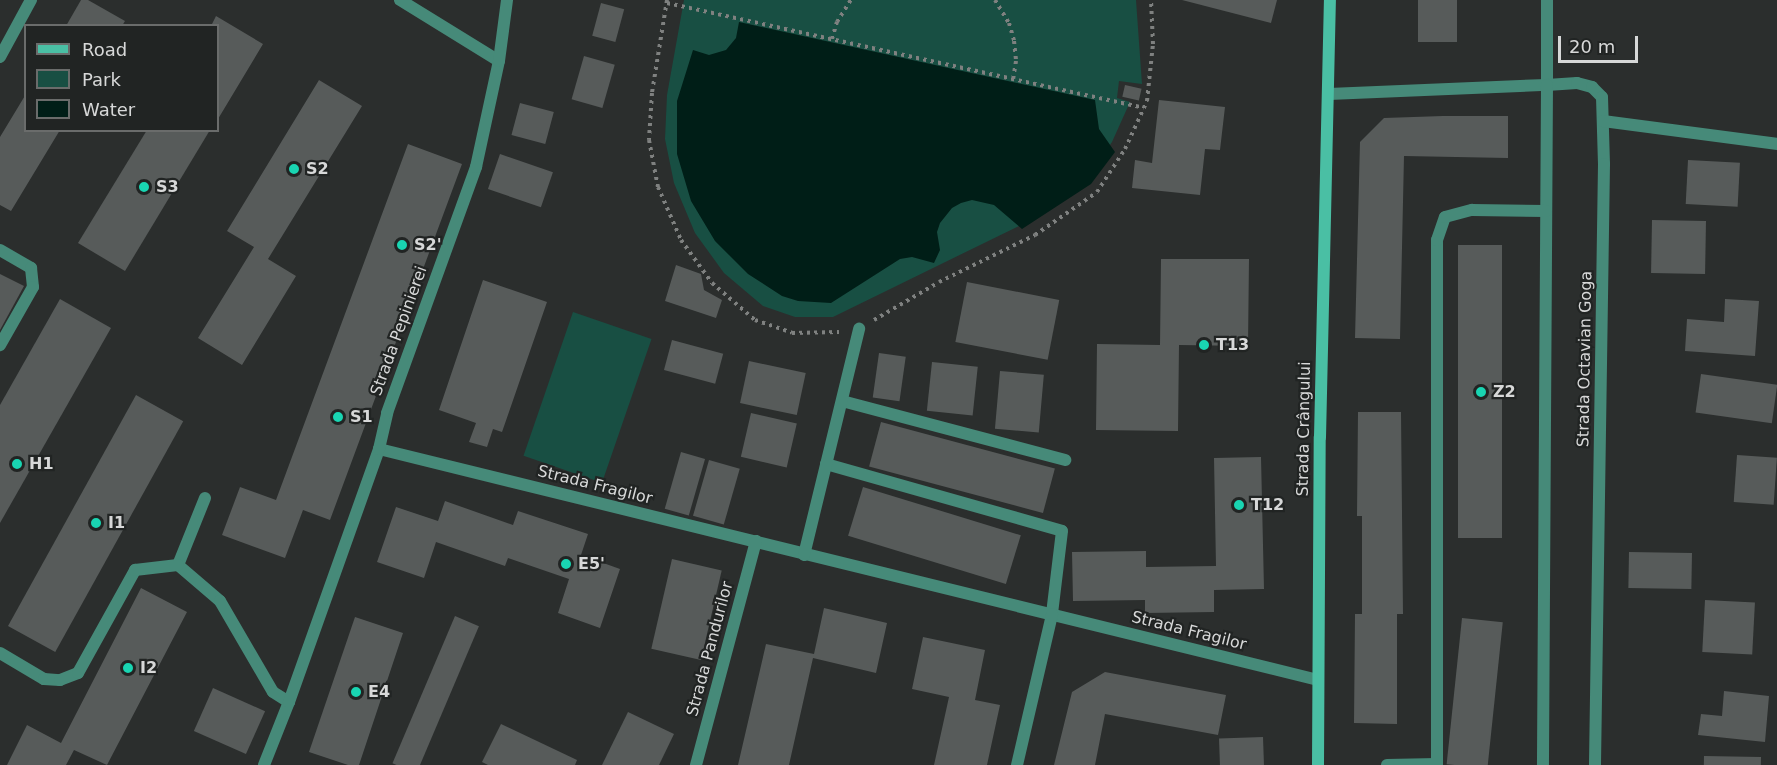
<!DOCTYPE html>
<meta charset="utf-8">
<style>
body{margin:0}
#map{position:relative;width:1777px;height:765px;overflow:hidden;background:#2b2e2d;font-family:"DejaVu Sans",sans-serif}
div>[style]{position:absolute}
.green>*{inset:0;background:#184f43;transform-origin:0 0}
.water>*{inset:0;background:#001e17}
.building>*{inset:0;background:#575b5a;transform-origin:0 0}
.path>*{height:4px;margin-top:-2px;transform-origin:0;background:repeating-linear-gradient(90deg,#7f8180 0 3px,transparent 0 7.5px)}
.service>*{height:12px;margin:-6px;padding:0 6px;transform-origin:6px;border-radius:6px;background:#468a79}
.minor>*{height:12px;margin:-6px;padding:0 6px;transform-origin:6px;border-radius:6px;background:#468a79}
.secondary>*{height:12px;margin:-6px;padding:0 6px;transform-origin:6px;border-radius:6px;background:#4abfa4}
.dots>*{width:16px;height:16px;translate:-50% -50%;box-sizing:border-box;border:3px solid #212423;border-radius:50%}
span{translate:-50% -50%;white-space:nowrap;text-align:center;line-height:1.15;-webkit-text-stroke:4.5px #212423;paint-order:stroke}
.poi-label{font-size:16px;color:#d7d8d8;font-weight:700}
.left{translate:0 -50%;text-align:left}
.street-label{font-size:16px;color:#d7d8d8}
.legend{position:absolute;left:24px;top:24px;width:195px;height:108px;box-sizing:border-box;background:#212423;border:2px solid #6a6c6b;margin:0;padding:8px 10px;list-style:none;font-size:18px;color:#d7d8d8}
.legend li{display:flex;align-items:center;gap:12px;height:30px}
.legend b{width:30px;border:2px solid #6a6c6b}
.scale{position:absolute;left:1558px;top:36px;width:80px;height:27px;box-sizing:border-box;border:3px solid #d7d8d8;border-top:0;padding-left:8px;font-size:18px;line-height:21px;white-space:nowrap;color:#d7d8d8;-webkit-text-stroke:4px #212423;paint-order:stroke}
</style>
<div id="map">
<div class="green">
<div style="clip-path:polygon(684px 0,1136px 0,1142px 84px,1119px 81px,1117px 98px,1130px 102px,1112px 142px,1085px 181px,1027px 222px,833px 317px,795px 317px,763px 306px,724px 273px,695px 233px,674px 183px,665px 139px,667px 95px)"></div>
<div style="left:573px;top:312px;width:83px;height:152px;rotate:19deg"></div>
</div>
<div class="water">
<div style="clip-path:polygon(739px 22px,1095px 100px,1099px 129px,1115px 152px,1091px 184px,1022px 229px,994px 205px,972px 200px,961px 203px,952px 208px,940px 223px,937px 232px,940px 250px,934px 263px,912px 257px,900px 259px,831px 303px,798px 301px,782px 296px,748px 274px,715px 241px,691px 201px,677px 154px,677px 101px,693px 50px,709px 55px,726px 50px,736px 38px)"></div>
</div>
<div class="building">
<div style="clip-path:polygon(81px 0,88px 0,125px 21px,122px 26px,66px 26px)"></div>
<div style="clip-path:polygon(1182px 0,1277px 0,1271px 23px)"></div>
<div style="left:1418px;top:0;width:39px;height:42px"></div>
<div style="left:601px;top:3px;width:24px;height:34px;rotate:15deg"></div>
<div style="clip-path:polygon(216px 16px,263px 44px,218px 119px,218px 26px,211px 26px)"></div>
<div style="left:584px;top:56px;width:32px;height:45px;rotate:16deg"></div>
<div style="clip-path:polygon(319px 80px,362px 106px,268px 259px,296px 276px,242px 365px,198px 338px,254px 247px,227px 231px)"></div>
<div style="left:1125px;top:85px;width:17px;height:12px;rotate:13deg"></div>
<div style="clip-path:polygon(26px 94px,26px 130px,60px 130px,11px 211px,0 205px,0 137px)"></div>
<div style="clip-path:polygon(1159px 100px,1225px 107px,1220px 150px,1205px 149px,1200px 195px,1132px 188px,1135px 160px,1152px 163px)"></div>
<div style="left:520px;top:103px;width:35px;height:33px;rotate:15deg"></div>
<div style="clip-path:polygon(1443px 116px,1508px 116px,1508px 158px,1404px 156px,1400px 339px,1355px 338px,1360px 142px,1384px 118px)"></div>
<div style="clip-path:polygon(147px 130px,210px 130px,125px 271px,78px 243px)"></div>
<div style="clip-path:polygon(408px 144px,462px 164px,330px 520px,303px 510px,285px 558px,222px 535px,240px 487px,276px 500px)"></div>
<div style="left:500px;top:154px;width:56px;height:37px;rotate:19deg"></div>
<div style="left:1688px;top:160px;width:52px;height:44px;rotate:3deg"></div>
<div style="left:1652px;top:220px;width:54px;height:53px;rotate:1deg"></div>
<div style="left:1458px;top:245px;width:44px;height:293px"></div>
<div style="clip-path:polygon(1161px 259px,1249px 259px,1248px 346px,1179px 345px,1178px 431px,1096px 430px,1097px 344px,1160px 345px)"></div>
<div style="clip-path:polygon(676px 265px,701px 274px,704px 290px,722px 300px,716px 318px,665px 301px)"></div>
<div style="clip-path:polygon(0 274px,24px 286px,0 330px)"></div>
<div style="clip-path:polygon(483px 280px,547px 302px,502px 432px,493px 429px,487px 447px,469px 442px,476px 423px,439px 410px)"></div>
<div style="left:967px;top:282px;width:94px;height:61px;rotate:11deg"></div>
<div style="clip-path:polygon(60px 299px,111px 328px,0 523px,0 405px)"></div>
<div style="clip-path:polygon(1725px 299px,1759px 301px,1755px 356px,1685px 351px,1687px 319px,1724px 322px)"></div>
<div style="left:672px;top:340px;width:53px;height:31px;rotate:15deg"></div>
<div style="left:879px;top:353px;width:27px;height:45px;rotate:8deg"></div>
<div style="left:749px;top:361px;width:58px;height:43px;rotate:12deg"></div>
<div style="left:932px;top:362px;width:46px;height:49px;rotate:6deg"></div>
<div style="left:1000px;top:371px;width:44px;height:58px;rotate:5deg"></div>
<div style="left:1701px;top:374px;width:77px;height:39px;rotate:8deg"></div>
<div style="left:136px;top:395px;width:54px;height:264px;rotate:29deg"></div>
<div style="clip-path:polygon(1358px 412px,1401px 412px,1403px 614px,1397px 614px,1397px 724px,1354px 723px,1355px 614px,1362px 614px,1362px 516px,1357px 516px)"></div>
<div style="left:751px;top:413px;width:47px;height:45px;rotate:13deg"></div>
<div style="left:881px;top:422px;width:180px;height:46px;rotate:15deg"></div>
<div style="left:681px;top:452px;width:25px;height:59px;rotate:16deg"></div>
<div style="left:1737px;top:455px;width:40px;height:47px;rotate:4deg"></div>
<div style="clip-path:polygon(1261px 457px,1264px 589px,1214px 590px,1214px 612px,1145px 613px,1145px 600px,1073px 601px,1072px 552px,1146px 551px,1146px 567px,1216px 566px,1214px 458px)"></div>
<div style="left:709px;top:460px;width:32px;height:58px;rotate:16deg"></div>
<div style="left:863px;top:487px;width:165px;height:51px;rotate:17deg"></div>
<div style="clip-path:polygon(445px 501px,513px 525px,518px 511px,588px 534px,581px 555px,620px 569px,600px 628px,558px 613px,569px 579px,508px 558px,505px 566px,436px 542px,424px 578px,377px 562px,396px 507px,438px 521px)"></div>
<div style="left:1629px;top:552px;width:63px;height:36px;rotate:1deg"></div>
<div style="left:672px;top:559px;width:51px;height:92px;rotate:13deg"></div>
<div style="clip-path:polygon(141px 588px,187px 612px,107px 765px,74px 750px,66px 765px,7px 765px,27px 725px,61px 743px)"></div>
<div style="left:1705px;top:600px;width:50px;height:52px;rotate:3deg"></div>
<div style="clip-path:polygon(824px 608px,887px 623px,876px 673px,813px 658px,789px 765px,738px 765px,766px 644px,814px 654px)"></div>
<div style="left:455px;top:616px;width:26px;height:160px;rotate:23deg"></div>
<div style="clip-path:polygon(355px 617px,403px 633px,359px 765px,348px 765px,309px 752px)"></div>
<div style="left:1462px;top:618px;width:41px;height:147px;rotate:6deg"></div>
<div style="clip-path:polygon(923px 637px,985px 650px,975px 700px,1000px 705px,987px 765px,934px 765px,949px 697px,912px 689px)"></div>
<div style="clip-path:polygon(1105px 672px,1226px 695px,1218px 735px,1105px 714px,1095px 765px,1054px 765px,1072px 692px)"></div>
<div style="left:213px;top:688px;width:57px;height:47px;rotate:24deg"></div>
<div style="clip-path:polygon(1724px 691px,1769px 696px,1765px 742px,1698px 735px,1701px 714px,1722px 716px)"></div>
<div style="clip-path:polygon(628px 712px,674px 734px,659px 765px,602px 765px)"></div>
<div style="clip-path:polygon(501px 724px,577px 760px,575px 765px,488px 765px,482px 762px)"></div>
<div style="left:1263px;top:737px;width:28px;height:44px;rotate:88deg"></div>
<div style="left:1704px;top:756px;width:57px;height:9px;rotate:1deg"></div>
</div>
<div class="path">
<div style="left:667px;top:0;width:94px;rotate:99.2deg"></div>
<div style="left:652px;top:93px;width:47px;rotate:93.7deg"></div>
<div style="left:649px;top:140px;width:48px;rotate:79.2deg"></div>
<div style="left:658px;top:187px;width:58px;rotate:66.5deg"></div>
<div style="left:681px;top:240px;width:53px;rotate:54.2deg"></div>
<div style="left:712px;top:283px;width:57px;rotate:40.7deg"></div>
<div style="left:755px;top:320px;width:39px;rotate:19deg"></div>
<div style="left:792px;top:333px;width:47px;rotate:-1.2deg"></div>
<div style="left:995px;top:0;width:27px;rotate:59deg"></div>
<div style="left:1009px;top:23px;width:19px;rotate:74deg"></div>
<div style="left:1014px;top:41px;width:20px;rotate:84deg"></div>
<div style="left:1016px;top:61px;width:18px;rotate:99deg"></div>
<div style="left:667px;top:3px;width:488px;rotate:12.4deg"></div>
<div style="left:832px;top:39px;width:18px;rotate:-74deg"></div>
<div style="left:837px;top:22px;width:26px;rotate:-58deg"></div>
<div style="left:874px;top:320px;width:75px;rotate:-30.3deg"></div>
<div style="left:939px;top:282px;width:107px;rotate:-26.1deg"></div>
<div style="left:1035px;top:235px;width:75px;rotate:-34.7deg"></div>
<div style="left:1097px;top:192px;width:51px;rotate:-56.9deg"></div>
<div style="left:1125px;top:149px;width:53px;rotate:-65.4deg"></div>
<div style="left:1147px;top:101px;width:57px;rotate:-84deg"></div>
<div style="left:1153px;top:44px;width:44px;rotate:-92.6deg"></div>
</div>
<div class="service">
<div style="left:842px;top:401px;width:231px;rotate:14.8deg"></div>
<div style="left:826px;top:464px;width:245px;rotate:15.8deg"></div>
<div style="left:1062px;top:531px;width:84px;rotate:96.9deg"></div>
</div>
<div class="minor">
<div style="left:400px;top:0;width:116px;rotate:31.6deg"></div>
<div style="left:1547px;top:0;width:85px;rotate:90deg"></div>
<div style="left:1547px;top:85px;width:30px;rotate:-4deg"></div>
<div style="left:1577px;top:83px;width:16px;rotate:15deg"></div>
<div style="left:1592px;top:87px;width:14px;rotate:45deg"></div>
<div style="left:1602px;top:97px;width:67px;rotate:88.3deg"></div>
<div style="left:1604px;top:164px;width:601px;rotate:90.86deg"></div>
<div style="left:0;top:57px;width:65px;rotate:-61.5deg"></div>
<div style="left:1329px;top:94px;width:218px;rotate:-2.4deg"></div>
<div style="left:1547px;top:85px;width:680px;rotate:90.34deg"></div>
<div style="left:1603px;top:121px;width:176px;rotate:7.5deg"></div>
<div style="left:0;top:250px;width:36px;rotate:30deg"></div>
<div style="left:31px;top:268px;width:19px;rotate:84deg"></div>
<div style="left:33px;top:287px;width:67px;rotate:119.6deg"></div>
<div style="left:379px;top:449px;width:967px;rotate:13.82deg"></div>
<div style="left:205px;top:498px;width:72px;rotate:111.9deg"></div>
<div style="left:178px;top:565px;width:55px;rotate:40.6deg"></div>
<div style="left:220px;top:601px;width:105px;rotate:59.8deg"></div>
<div style="left:273px;top:692px;width:19px;rotate:32deg"></div>
<div style="left:804px;top:555px;width:233px;rotate:-76.3deg"></div>
<div style="left:0;top:653px;width:51px;rotate:30.6deg"></div>
<div style="left:44px;top:679px;width:16px;rotate:4deg"></div>
<div style="left:60px;top:680px;width:19px;rotate:-21deg"></div>
<div style="left:78px;top:673px;width:118px;rotate:-61deg"></div>
<div style="left:135px;top:570px;width:43px;rotate:-6.6deg"></div>
<div style="left:264px;top:765px;width:68px;rotate:-68.4deg"></div>
<div style="left:289px;top:702px;width:269px;rotate:-70.4deg"></div>
<div style="left:379px;top:449px;width:37px;rotate:-77deg"></div>
<div style="left:387px;top:413px;width:262px;rotate:-70.1deg"></div>
<div style="left:476px;top:167px;width:108px;rotate:-77.8deg"></div>
<div style="left:499px;top:61px;width:62px;rotate:-82.5deg"></div>
<div style="left:696px;top:765px;width:232px;rotate:-75deg"></div>
<div style="left:1017px;top:765px;width:155px;rotate:-76.9deg"></div>
<div style="left:1387px;top:765px;width:50px;rotate:-1.1deg"></div>
<div style="left:1437px;top:765px;width:525px;rotate:-90deg"></div>
<div style="left:1437px;top:240px;width:24px;rotate:-71deg"></div>
<div style="left:1445px;top:217px;width:28px;rotate:-15deg"></div>
<div style="left:1472px;top:210px;width:74px;rotate:0.8deg"></div>
</div>
<div class="secondary">
<div style="left:1318px;top:765px;width:328px;rotate:-89.7deg"></div>
<div style="left:1320px;top:437px;width:437px;rotate:-88.7deg"></div>
</div>
<div class="dots">
<div style="left:294px;top:169px;background:#19d5b2"></div>
<div style="left:144px;top:187px;background:#19d5b2"></div>
<div style="left:402px;top:245px;background:#19d5b2"></div>
<div style="left:1204px;top:345px;background:#19d5b2"></div>
<div style="left:1481px;top:392px;background:#19d5b2"></div>
<div style="left:338px;top:417px;background:#19d5b2"></div>
<div style="left:17px;top:464px;background:#19d5b2"></div>
<div style="left:1239px;top:505px;background:#19d5b2"></div>
<div style="left:96px;top:523px;background:#19d5b2"></div>
<div style="left:566px;top:564px;background:#19d5b2"></div>
<div style="left:128px;top:668px;background:#19d5b2"></div>
<div style="left:356px;top:692px;background:#19d5b2"></div>
</div>
<div class="poi-label">
<span class="left" style="left:306px;top:169px">S2</span>
<span class="left" style="left:156px;top:187px">S3</span>
<span class="left" style="left:414px;top:245px">S2'</span>
<span class="left" style="left:1216px;top:345px">T13</span>
<span class="left" style="left:1493px;top:392px">Z2</span>
<span class="left" style="left:350px;top:417px">S1</span>
<span class="left" style="left:29px;top:464px">H1</span>
<span class="left" style="left:1251px;top:505px">T12</span>
<span class="left" style="left:108px;top:523px">I1</span>
<span class="left" style="left:578px;top:564px">E5'</span>
<span class="left" style="left:140px;top:668px">I2</span>
<span class="left" style="left:368px;top:692px">E4</span>
</div>
<div class="street-label">
<span style="left:399px;top:331px;rotate:-70deg">Strada Pepinierei</span>
<span style="left:1585px;top:359px;rotate:-89deg">Strada Octavian Goga</span>
<span style="left:1304px;top:429px;rotate:-89deg">Strada Crângului</span>
<span style="left:595px;top:485px;rotate:14deg">Strada Fragilor</span>
<span style="left:1189px;top:631px;rotate:14deg">Strada Fragilor</span>
<span style="left:710px;top:649px;rotate:-75deg">Strada Pandurilor</span>
</div>
<ul class="legend">
<li><b style="height:8px;background:#4abfa4"></b>Road</li>
<li><b style="height:16px;background:#184f43"></b>Park</li>
<li><b style="height:16px;background:#001e17"></b>Water</li>
</ul>
<div class="scale">20 m</div>
</div>
